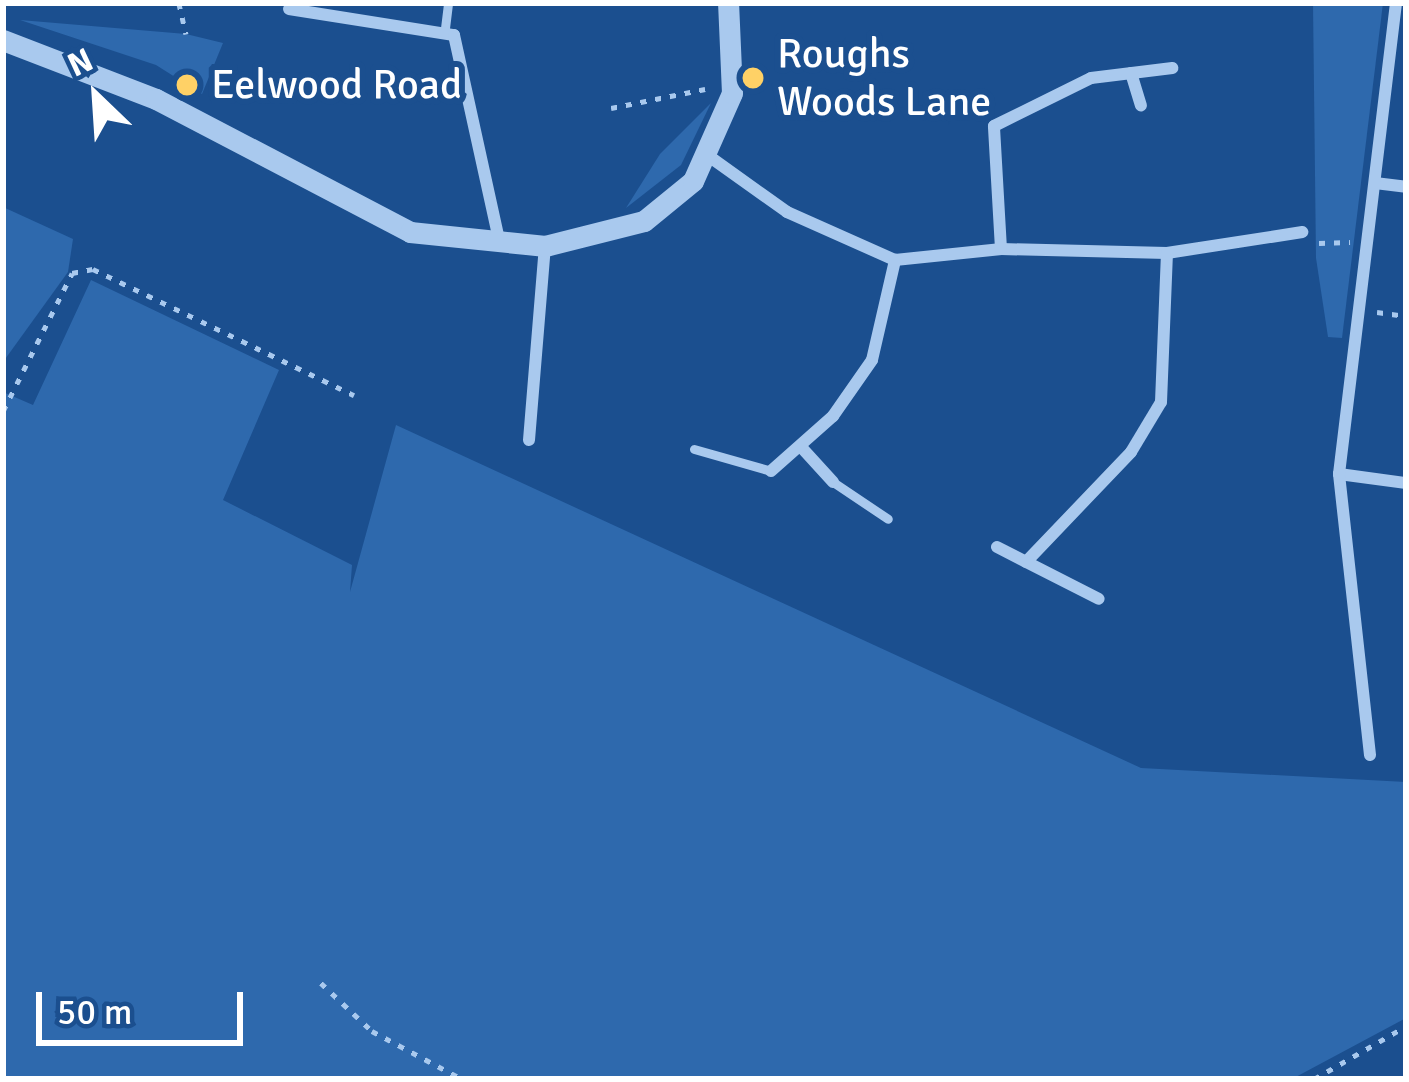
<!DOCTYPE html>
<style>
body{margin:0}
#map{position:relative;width:1409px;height:1082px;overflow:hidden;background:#1b4f8f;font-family:Signika,sans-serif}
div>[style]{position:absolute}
.green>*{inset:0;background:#2e69ad}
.path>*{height:4.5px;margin-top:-2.25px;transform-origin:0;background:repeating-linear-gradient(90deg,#a9c9ee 0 6px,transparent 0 15px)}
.service>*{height:9px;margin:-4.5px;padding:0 4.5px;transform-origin:4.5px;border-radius:4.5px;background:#a9c9ee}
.minor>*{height:12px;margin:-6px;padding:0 6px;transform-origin:6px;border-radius:6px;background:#a9c9ee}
.tertiary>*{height:21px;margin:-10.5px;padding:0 10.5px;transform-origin:10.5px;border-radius:10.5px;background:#a9c9ee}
.dots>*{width:33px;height:33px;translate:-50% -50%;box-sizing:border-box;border:6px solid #1b4f8f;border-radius:50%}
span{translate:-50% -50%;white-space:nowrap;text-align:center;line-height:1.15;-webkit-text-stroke:12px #1b4f8f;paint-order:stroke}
.poi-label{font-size:42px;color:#fff}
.left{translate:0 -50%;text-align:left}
.frame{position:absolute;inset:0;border:6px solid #fff;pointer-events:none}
.north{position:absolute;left:36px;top:36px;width:120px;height:120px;-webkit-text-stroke:9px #1b4f8f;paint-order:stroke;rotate:335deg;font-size:33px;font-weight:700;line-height:48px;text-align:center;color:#fff}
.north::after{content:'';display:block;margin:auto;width:42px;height:54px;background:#fff;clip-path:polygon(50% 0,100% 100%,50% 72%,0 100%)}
.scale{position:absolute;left:36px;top:992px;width:207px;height:54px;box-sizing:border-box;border:6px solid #fff;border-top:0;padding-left:15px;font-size:36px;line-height:42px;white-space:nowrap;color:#fff;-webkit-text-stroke:9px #1b4f8f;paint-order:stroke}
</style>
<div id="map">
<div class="green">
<div style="clip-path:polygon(1313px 3px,1383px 3px,1342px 338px,1328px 337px,1316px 258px)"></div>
<div style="clip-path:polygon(20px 20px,186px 34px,223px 43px,202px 94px,156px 65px)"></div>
<div style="clip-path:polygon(711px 103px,681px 165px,626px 208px,660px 154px)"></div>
<div style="clip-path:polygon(3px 207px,73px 239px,68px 272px,3px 362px)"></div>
<div style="clip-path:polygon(91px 280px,279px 370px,223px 500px,352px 565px,350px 592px,396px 425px,1141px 768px,1406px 782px,1406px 1018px,1292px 1079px,3px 1079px,3px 392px,33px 405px)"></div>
</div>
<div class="path">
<div style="left:179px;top:3px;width:32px;rotate:77deg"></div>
<div style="left:611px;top:108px;width:96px;rotate:-11.4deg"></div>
<div style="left:1319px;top:243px;width:31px;rotate:-2deg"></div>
<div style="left:1377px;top:312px;width:29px;rotate:8deg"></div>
<div style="left:3px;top:411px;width:154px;rotate:-63.4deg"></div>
<div style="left:72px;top:273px;width:21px;rotate:-11deg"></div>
<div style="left:93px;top:269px;width:290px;rotate:25.8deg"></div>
<div style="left:321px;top:983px;width:70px;rotate:43.3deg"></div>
<div style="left:372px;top:1031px;width:102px;rotate:28.1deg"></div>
<div style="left:1314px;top:1079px;width:106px;rotate:-29.9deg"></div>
</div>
<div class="service">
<div style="left:445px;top:28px;width:25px;rotate:-83deg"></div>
<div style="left:694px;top:449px;width:80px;rotate:15.9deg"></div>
<div style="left:833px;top:482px;width:66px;rotate:33.9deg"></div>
</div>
<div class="minor">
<div style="left:289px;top:9px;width:167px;rotate:9deg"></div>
<div style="left:454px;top:35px;width:215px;rotate:77.6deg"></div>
<div style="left:1131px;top:73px;width:34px;rotate:73deg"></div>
<div style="left:710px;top:157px;width:95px;rotate:35.5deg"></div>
<div style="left:787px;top:212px;width:118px;rotate:24deg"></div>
<div style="left:895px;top:260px;width:107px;rotate:-5.9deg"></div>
<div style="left:1001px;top:249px;width:166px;rotate:1.4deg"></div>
<div style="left:1167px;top:253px;width:137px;rotate:-8.8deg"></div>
<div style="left:1375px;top:183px;width:31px;rotate:7deg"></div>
<div style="left:1001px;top:249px;width:123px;rotate:-93.3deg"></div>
<div style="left:994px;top:126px;width:108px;rotate:-26.3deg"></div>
<div style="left:1091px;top:78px;width:82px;rotate:-7deg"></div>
<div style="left:529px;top:440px;width:195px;rotate:-85.3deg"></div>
<div style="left:802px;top:448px;width:46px;rotate:47.6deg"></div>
<div style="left:771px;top:471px;width:83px;rotate:-41.6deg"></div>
<div style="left:833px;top:416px;width:68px;rotate:-55.1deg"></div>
<div style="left:872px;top:360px;width:103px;rotate:-77deg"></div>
<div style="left:1339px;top:474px;width:68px;rotate:7.7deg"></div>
<div style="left:997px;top:547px;width:114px;rotate:27deg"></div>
<div style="left:1026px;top:562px;width:152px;rotate:-46.3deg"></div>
<div style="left:1131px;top:452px;width:58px;rotate:-59deg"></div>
<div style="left:1161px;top:402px;width:149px;rotate:-87.7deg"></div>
<div style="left:1370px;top:755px;width:283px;rotate:-96.3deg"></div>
<div style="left:1339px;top:474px;width:474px;rotate:-83.1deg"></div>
</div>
<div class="tertiary">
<div style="left:3px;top:40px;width:164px;rotate:21.1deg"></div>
<div style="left:156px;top:99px;width:287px;rotate:27.6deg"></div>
<div style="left:410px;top:232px;width:136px;rotate:5.9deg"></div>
<div style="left:545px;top:246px;width:102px;rotate:-14.2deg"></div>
<div style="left:644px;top:221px;width:63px;rotate:-39.2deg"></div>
<div style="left:693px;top:181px;width:96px;rotate:-66.1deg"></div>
<div style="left:732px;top:93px;width:90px;rotate:-92.5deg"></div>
</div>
<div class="dots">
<div style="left:753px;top:78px;background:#ffd166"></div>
<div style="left:187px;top:85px;background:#ffd166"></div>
</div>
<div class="poi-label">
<span class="left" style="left:777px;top:78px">Roughs<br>Woods Lane</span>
<span class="left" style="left:211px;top:85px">Eelwood Road</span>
</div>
<div class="frame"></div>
<div class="north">N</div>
<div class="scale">50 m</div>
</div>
